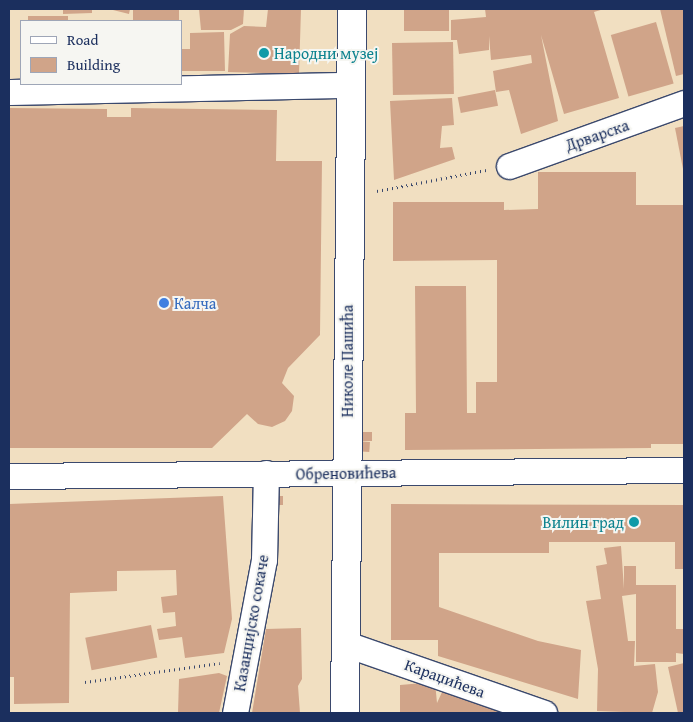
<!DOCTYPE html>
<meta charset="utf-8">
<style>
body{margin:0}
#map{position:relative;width:693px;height:722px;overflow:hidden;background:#f1dfc1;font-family:"Gentium Book Plus",serif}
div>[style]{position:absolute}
.building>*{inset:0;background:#d0a489;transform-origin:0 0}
.path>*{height:3px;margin-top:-1.5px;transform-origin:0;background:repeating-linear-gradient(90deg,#3b496d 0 1px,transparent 0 5px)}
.roads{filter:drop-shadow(1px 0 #3b496d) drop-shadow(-1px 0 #3b496d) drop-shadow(0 1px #3b496d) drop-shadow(0 -1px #3b496d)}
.street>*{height:25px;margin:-12.5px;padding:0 12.5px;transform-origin:12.5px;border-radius:12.5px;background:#fff}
.secondary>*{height:28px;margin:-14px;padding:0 14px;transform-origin:14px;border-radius:14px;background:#fff}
.dots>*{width:14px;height:14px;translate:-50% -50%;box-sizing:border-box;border:2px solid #f6f6f2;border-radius:50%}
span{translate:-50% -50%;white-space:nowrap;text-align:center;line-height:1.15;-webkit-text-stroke:4px #f6f6f2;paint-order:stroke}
.culture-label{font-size:16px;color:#0d838f}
.left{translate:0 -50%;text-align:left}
.right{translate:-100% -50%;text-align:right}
.street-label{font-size:16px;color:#1b2f5e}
.shop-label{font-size:16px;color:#366cbe}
.frame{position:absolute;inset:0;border:10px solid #1b2f5e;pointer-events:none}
.legend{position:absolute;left:20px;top:20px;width:162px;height:65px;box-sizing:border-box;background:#f6f6f2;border:1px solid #9ea6b7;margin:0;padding:6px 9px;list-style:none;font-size:15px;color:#1b2f5e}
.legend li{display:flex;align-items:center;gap:10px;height:25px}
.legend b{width:25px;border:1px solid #9ea6b7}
</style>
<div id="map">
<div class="building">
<div style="clip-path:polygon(63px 9px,92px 9px,92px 13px,63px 14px)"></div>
<div style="clip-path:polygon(109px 9px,130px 9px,129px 14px)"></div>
<div style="left:133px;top:9px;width:46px;height:12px"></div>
<div style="clip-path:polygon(199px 9px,244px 9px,243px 24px,231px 30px,201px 30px)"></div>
<div style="clip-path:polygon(268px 9px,301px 9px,299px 74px,228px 72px,230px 34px,244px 26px,266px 27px)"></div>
<div style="left:404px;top:9px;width:45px;height:22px"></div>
<div style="clip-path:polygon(485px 9px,604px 9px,594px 12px,619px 98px,564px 114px,541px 35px,558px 121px,521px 134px,509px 90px,496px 92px,493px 71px,532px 63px,531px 55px,491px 60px,489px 36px,489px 50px,459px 54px,457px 40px,451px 40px,451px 20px,486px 17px)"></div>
<div style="clip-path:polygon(660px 9px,684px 9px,684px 74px,676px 76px)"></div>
<div style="left:28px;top:16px;width:40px;height:5px"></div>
<div style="left:656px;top:22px;width:64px;height:47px;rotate:74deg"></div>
<div style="clip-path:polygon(224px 32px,225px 71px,181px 71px,181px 49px,190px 49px,190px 33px)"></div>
<div style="left:453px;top:42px;width:52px;height:61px;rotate:89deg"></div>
<div style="left:495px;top:90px;width:16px;height:38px;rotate:79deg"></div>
<div style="clip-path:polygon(452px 98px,454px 125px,442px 126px,440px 148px,452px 147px,455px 159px,394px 180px,390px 101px)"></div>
<div style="clip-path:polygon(9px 108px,107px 109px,107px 117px,131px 117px,131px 108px,277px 110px,276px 161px,322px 161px,320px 335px,288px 368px,282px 383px,294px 396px,292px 411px,285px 421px,272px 427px,258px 424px,247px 414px,212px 448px,9px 448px)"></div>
<div style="clip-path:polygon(684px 126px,684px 168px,683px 169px,675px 128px)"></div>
<div style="clip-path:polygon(538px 172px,636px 172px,636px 205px,684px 205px,684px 444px,651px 444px,651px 448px,405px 450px,405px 413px,416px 413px,415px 286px,466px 286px,467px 413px,476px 413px,476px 382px,497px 382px,497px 260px,393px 261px,393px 202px,504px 202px,504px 210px,538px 209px)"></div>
<div style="left:362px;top:432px;width:10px;height:9px"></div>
<div style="left:355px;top:441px;width:15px;height:10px;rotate:4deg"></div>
<div style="clip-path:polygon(223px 496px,232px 619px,224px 653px,185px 658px,182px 637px,159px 640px,157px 629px,176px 626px,175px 612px,163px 613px,161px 597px,177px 595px,176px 570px,117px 571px,117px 591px,70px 593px,69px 703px,14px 704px,14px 677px,9px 677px,9px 504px)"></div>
<div style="left:275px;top:496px;width:8px;height:9px"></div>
<div style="clip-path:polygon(391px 504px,684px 505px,684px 569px,675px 569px,675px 542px,549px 542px,549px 553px,439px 553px,439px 607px,538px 641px,581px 650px,578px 699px,438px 656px,438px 640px,391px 640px)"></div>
<div style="clip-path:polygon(621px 546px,624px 589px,624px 566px,636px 566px,636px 585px,676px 585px,676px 629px,684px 629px,684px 654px,676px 653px,676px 662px,636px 662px,636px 594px,622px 596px,628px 641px,635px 641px,634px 666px,655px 664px,658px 692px,652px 713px,597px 711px,598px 669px,586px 601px,601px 599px,596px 566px,607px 564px,604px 548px)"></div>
<div style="left:151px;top:625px;width:33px;height:67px;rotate:79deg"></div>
<div style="clip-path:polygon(301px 628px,302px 679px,298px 686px,300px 713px,252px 713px,266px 629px)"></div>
<div style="clip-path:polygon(684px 663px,684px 713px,678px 713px,668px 667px)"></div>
<div style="clip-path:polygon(219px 673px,227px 676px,219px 713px,178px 713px,179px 679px)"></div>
<div style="clip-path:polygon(435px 682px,437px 703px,443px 690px,506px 713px,400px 713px,400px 685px)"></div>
</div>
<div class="path">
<div style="left:377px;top:191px;width:111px;rotate:-10.9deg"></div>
<div style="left:85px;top:682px;width:136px;rotate:-8deg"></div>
</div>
<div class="roads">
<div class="street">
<div style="left:9px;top:92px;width:342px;rotate:-1.2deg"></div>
<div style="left:509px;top:166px;width:186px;rotate:-19.8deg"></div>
<div style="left:9px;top:476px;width:675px;rotate:-0.51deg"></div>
<div style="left:346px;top:644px;width:210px;rotate:19.2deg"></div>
<div style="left:235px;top:713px;width:156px;rotate:-79.3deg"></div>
<div style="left:264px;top:560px;width:87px;rotate:-88.7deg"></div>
</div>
<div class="secondary">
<div style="left:345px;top:713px;width:704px;rotate:-89.43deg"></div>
</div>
</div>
<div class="dots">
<div style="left:264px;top:53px;background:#0f9aa8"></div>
<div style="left:164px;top:303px;background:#3f7fe0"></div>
<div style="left:634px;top:522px;background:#0f9aa8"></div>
</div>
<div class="culture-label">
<span class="left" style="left:274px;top:53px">Народни музеј</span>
<span class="right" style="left:624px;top:522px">Вилин град</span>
</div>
<div class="street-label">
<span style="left:597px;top:135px;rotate:-19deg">Дрварска</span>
<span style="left:347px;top:361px;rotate:-90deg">Николе Пашића</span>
<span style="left:346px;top:473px;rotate:-1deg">Обреновићева</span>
<span style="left:251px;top:623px;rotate:-80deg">Казанџијско сокаче</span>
<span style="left:445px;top:678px;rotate:20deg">Караџићева</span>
</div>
<div class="shop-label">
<span class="left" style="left:174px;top:303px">Калча</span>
</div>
<div class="frame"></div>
<ul class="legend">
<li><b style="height:6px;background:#fff"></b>Road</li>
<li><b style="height:14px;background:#d0a489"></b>Building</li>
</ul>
</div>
